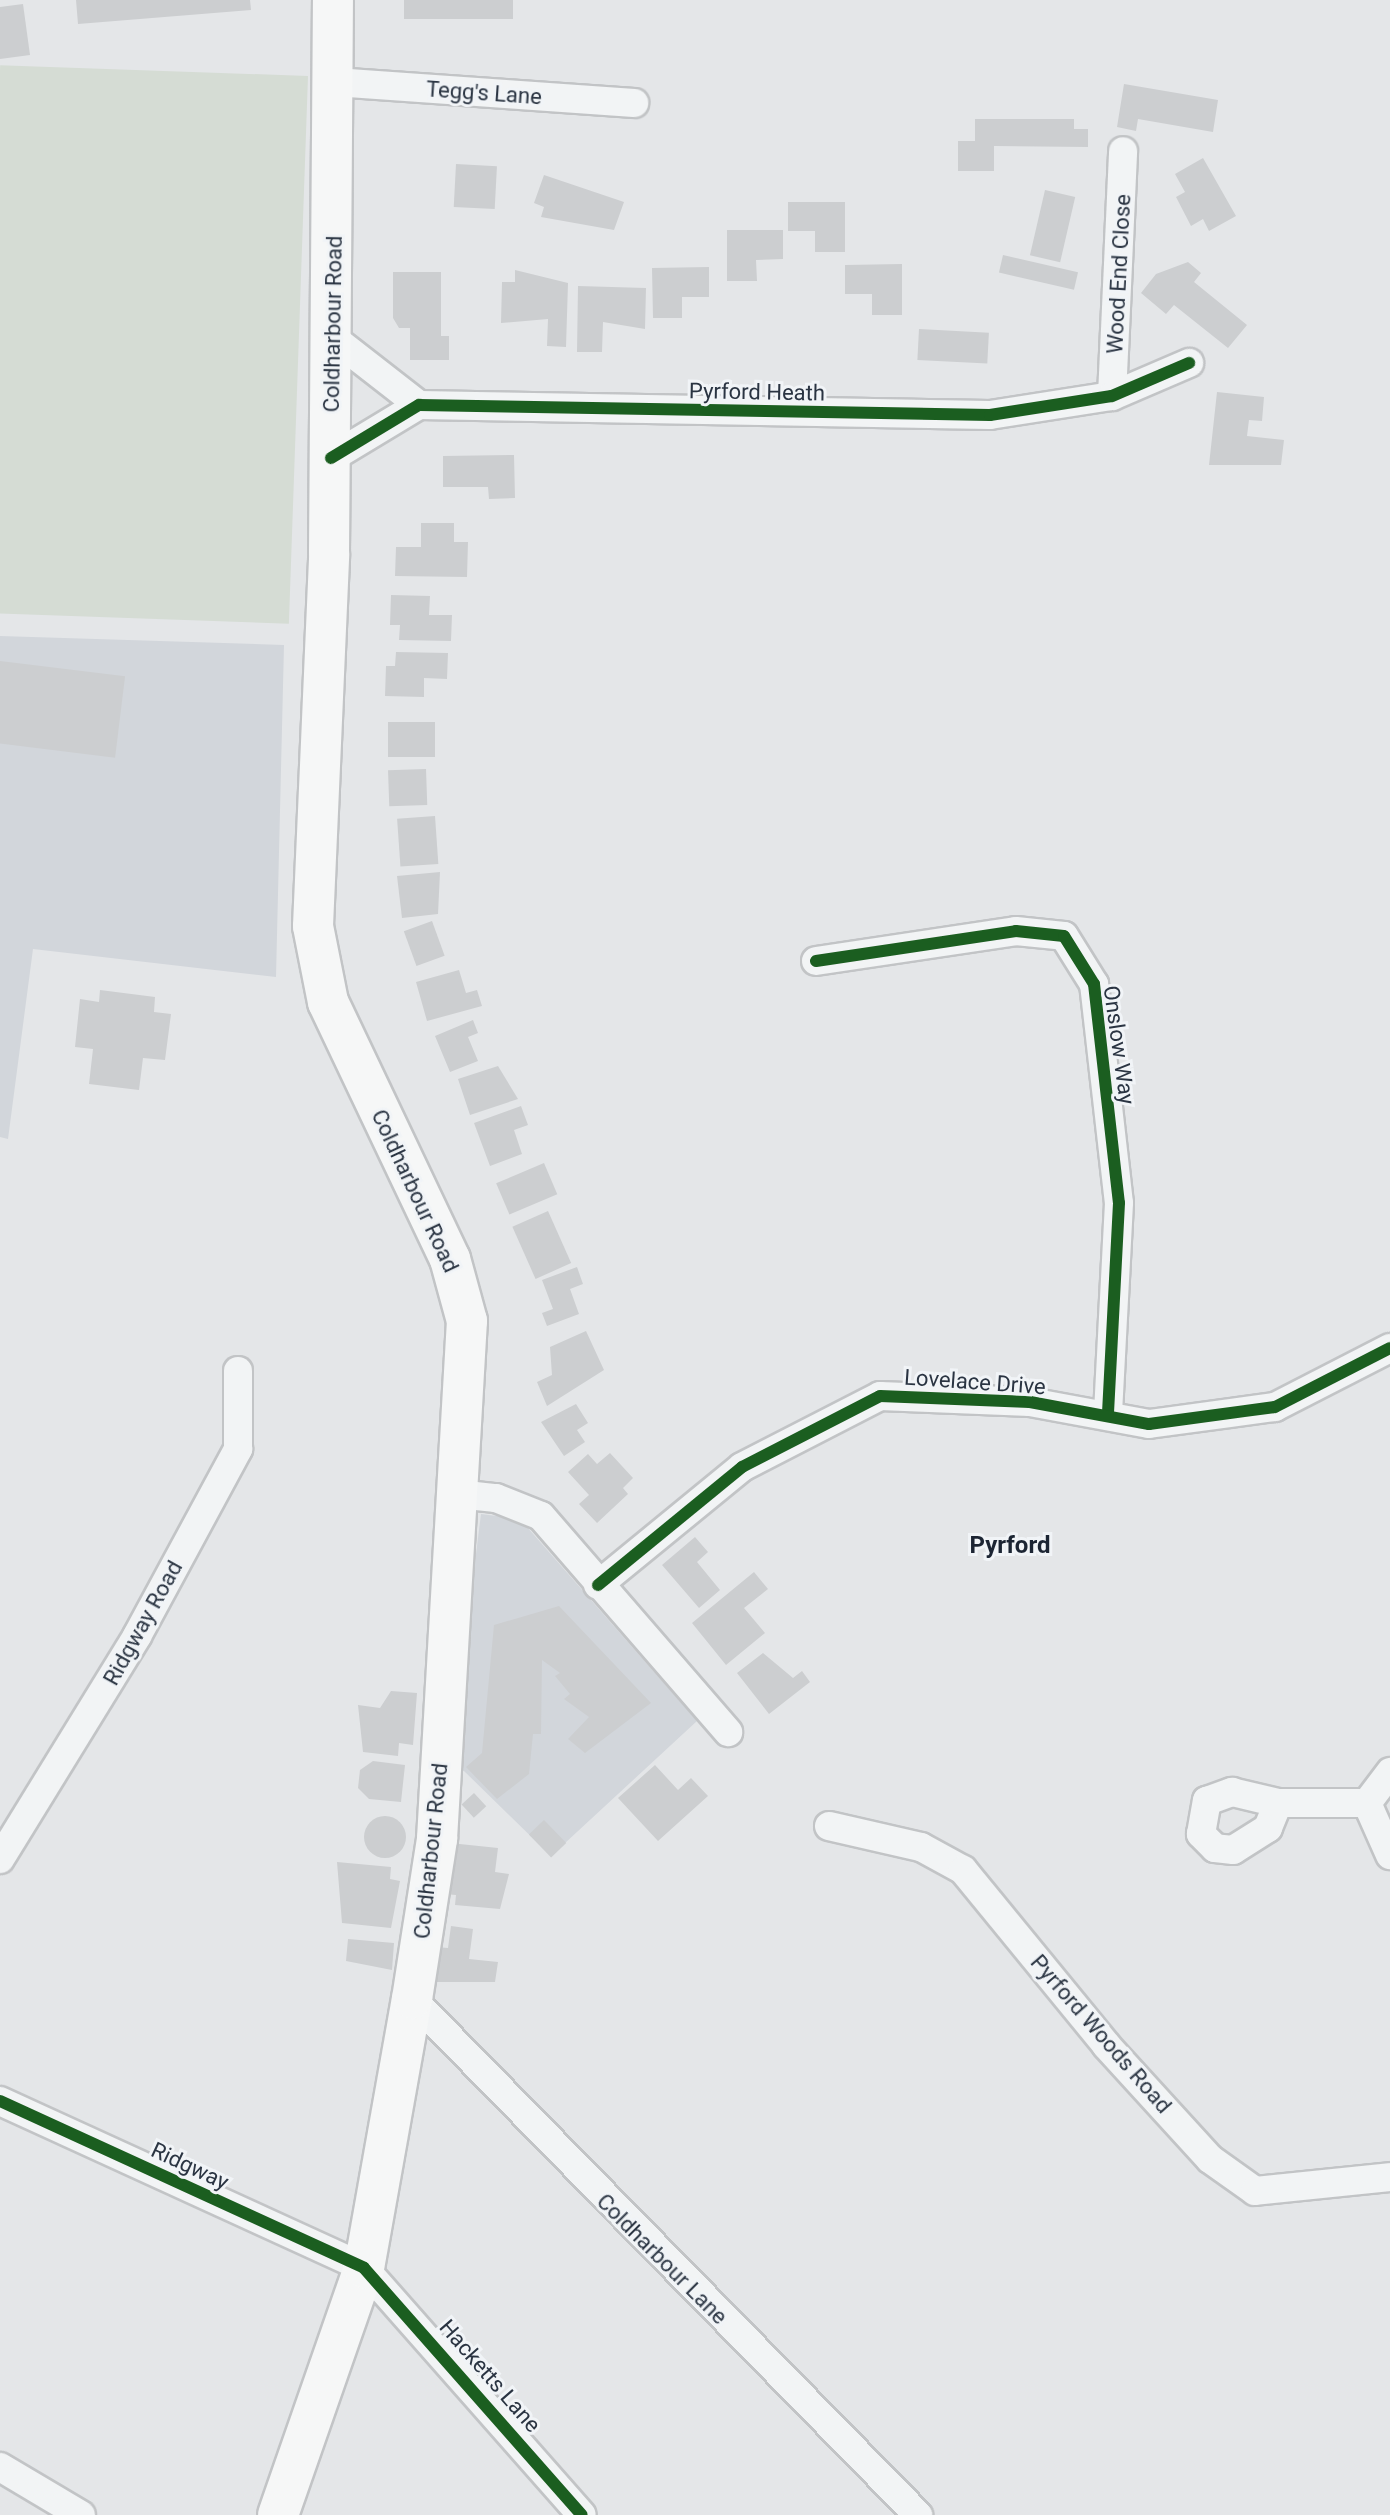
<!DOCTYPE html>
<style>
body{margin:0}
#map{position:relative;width:1390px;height:2515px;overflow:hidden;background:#e4e6e8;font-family:Roboto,sans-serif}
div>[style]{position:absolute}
.built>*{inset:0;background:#d2d6db}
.green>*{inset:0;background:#d5dcd4;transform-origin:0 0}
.building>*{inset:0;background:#ccced0;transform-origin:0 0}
.round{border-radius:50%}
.roads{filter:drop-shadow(2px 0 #c2c4c6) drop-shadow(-2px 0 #c2c4c6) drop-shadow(0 2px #c2c4c6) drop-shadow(0 -2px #c2c4c6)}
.street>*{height:28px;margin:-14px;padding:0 14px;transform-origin:14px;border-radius:14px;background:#f2f4f5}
.secondary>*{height:40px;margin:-20px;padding:0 20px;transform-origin:20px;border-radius:20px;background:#f6f7f7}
.cycleway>*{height:12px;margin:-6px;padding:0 6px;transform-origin:6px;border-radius:6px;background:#1b5e20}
span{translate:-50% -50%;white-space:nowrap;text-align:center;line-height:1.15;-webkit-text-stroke:6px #f1f4f7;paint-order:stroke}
.street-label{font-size:22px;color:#2a3442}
.neighbourhood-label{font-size:24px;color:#1c2533;font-weight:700}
</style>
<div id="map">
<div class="built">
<div style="clip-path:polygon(0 636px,284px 645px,276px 977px,33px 949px,8px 1139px,0 1137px)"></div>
<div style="clip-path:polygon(481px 1514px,520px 1519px,697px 1721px,551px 1856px,464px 1771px,449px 1769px)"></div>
</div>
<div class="green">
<div style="left:308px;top:76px;width:548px;height:308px;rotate:92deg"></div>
</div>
<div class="building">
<div style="clip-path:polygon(76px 0,250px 0,251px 10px,78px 24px)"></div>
<div style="left:404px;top:0;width:109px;height:19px"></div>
<div style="clip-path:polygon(23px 4px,30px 55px,0 59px,0 7px)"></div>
<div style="clip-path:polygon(1124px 84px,1218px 100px,1213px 132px,1138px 119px,1136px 131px,1117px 127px)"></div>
<div style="clip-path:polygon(975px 119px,1074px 119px,1074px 129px,1088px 129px,1088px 147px,994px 146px,994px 171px,958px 171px,958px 141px,975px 141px)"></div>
<div style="clip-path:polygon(1203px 158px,1236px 216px,1209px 231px,1203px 219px,1191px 226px,1176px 197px,1185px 192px,1175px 174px)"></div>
<div style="left:456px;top:164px;width:41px;height:43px;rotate:3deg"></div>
<div style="clip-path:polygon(544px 175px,624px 202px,614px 230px,541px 217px,544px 207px,534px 203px)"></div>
<div style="left:1045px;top:190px;width:31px;height:67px;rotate:13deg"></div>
<div style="clip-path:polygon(788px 202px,845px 202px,845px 252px,815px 252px,815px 231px,788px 231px)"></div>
<div style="clip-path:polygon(727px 230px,783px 230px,783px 259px,756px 260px,757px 281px,727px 281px)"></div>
<div style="left:1003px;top:255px;width:77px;height:18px;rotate:13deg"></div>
<div style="clip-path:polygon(1188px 262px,1201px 273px,1194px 282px,1247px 325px,1228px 348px,1174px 305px,1166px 314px,1141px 293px,1156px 274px)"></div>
<div style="clip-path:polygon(902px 264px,902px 315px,872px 315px,872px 294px,845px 294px,845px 265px)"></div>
<div style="clip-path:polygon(709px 267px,709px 297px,682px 297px,682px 318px,653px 318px,652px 268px)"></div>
<div style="clip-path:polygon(515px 270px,568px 283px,566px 347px,547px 346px,548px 319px,501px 323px,502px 282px,515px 282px)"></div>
<div style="clip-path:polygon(393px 272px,441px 272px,441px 336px,449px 336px,449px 360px,410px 360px,410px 328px,399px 328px,393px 318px)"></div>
<div style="clip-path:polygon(578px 286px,646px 288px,645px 329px,603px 322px,602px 352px,577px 352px)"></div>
<div style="left:919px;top:329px;width:70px;height:31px;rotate:3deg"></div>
<div style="clip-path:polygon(1217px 392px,1264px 397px,1262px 421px,1249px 420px,1247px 436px,1284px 440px,1281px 465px,1209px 465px)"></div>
<div style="clip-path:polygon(514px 455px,515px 498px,489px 499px,488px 487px,443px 487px,443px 456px)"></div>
<div style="clip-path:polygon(421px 523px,454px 523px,454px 542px,468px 542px,467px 577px,395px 576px,396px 547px,421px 547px)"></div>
<div style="clip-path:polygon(391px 595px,430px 596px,429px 615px,452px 615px,451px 641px,399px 640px,400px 625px,390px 625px)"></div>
<div style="clip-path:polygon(396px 652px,448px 653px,447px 679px,424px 678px,424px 697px,385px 696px,386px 666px,395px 666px)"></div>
<div style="left:0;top:661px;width:126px;height:82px;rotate:7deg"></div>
<div style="left:388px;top:722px;width:47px;height:35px"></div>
<div style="left:426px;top:769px;width:36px;height:38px;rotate:88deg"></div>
<div style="left:435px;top:816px;width:48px;height:38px;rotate:86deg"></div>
<div style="clip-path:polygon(440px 872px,438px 914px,402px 918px,397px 876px)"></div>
<div style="left:432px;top:921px;width:37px;height:30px;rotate:70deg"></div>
<div style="clip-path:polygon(459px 970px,466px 993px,477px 990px,482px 1006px,427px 1021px,416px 982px)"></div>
<div style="clip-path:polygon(100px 990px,155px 997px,154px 1012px,171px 1014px,165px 1060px,143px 1058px,139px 1090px,89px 1084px,93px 1049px,75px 1047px,80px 999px,99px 1002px)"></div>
<div style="clip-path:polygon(473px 1020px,478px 1033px,468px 1037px,478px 1061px,450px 1072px,435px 1036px)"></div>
<div style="clip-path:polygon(498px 1066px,518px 1099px,470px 1115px,458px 1079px)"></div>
<div style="clip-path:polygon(521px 1106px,528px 1125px,514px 1130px,522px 1154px,490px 1166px,474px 1123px)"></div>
<div style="left:544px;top:1163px;width:34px;height:52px;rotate:67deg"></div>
<div style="left:548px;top:1211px;width:57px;height:39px;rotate:66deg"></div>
<div style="clip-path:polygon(577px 1267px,583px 1284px,570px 1289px,579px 1314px,547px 1326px,542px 1313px,553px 1309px,542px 1280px)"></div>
<div style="clip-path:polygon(586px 1331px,604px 1370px,547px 1406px,537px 1382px,552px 1375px,550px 1347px)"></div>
<div style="clip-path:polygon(576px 1404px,588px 1423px,577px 1430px,585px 1442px,564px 1456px,541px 1422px)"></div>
<div style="clip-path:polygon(610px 1453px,633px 1478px,623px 1488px,628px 1494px,597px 1523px,579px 1504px,589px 1495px,568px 1472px,588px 1454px,597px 1464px)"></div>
<div style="clip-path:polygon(695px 1537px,708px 1552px,697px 1562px,720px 1590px,699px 1608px,662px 1565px)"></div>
<div style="clip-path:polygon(754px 1572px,768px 1589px,744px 1608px,765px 1633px,726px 1665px,692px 1623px)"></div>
<div style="clip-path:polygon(559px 1606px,651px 1703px,585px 1753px,568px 1739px,589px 1717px,564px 1699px,570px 1694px,555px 1676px,560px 1673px,542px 1660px,541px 1734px,533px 1734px,529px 1774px,497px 1799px,466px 1767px,482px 1753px,494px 1625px)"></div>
<div style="clip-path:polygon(763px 1653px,793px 1678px,802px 1671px,810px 1682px,769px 1714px,737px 1673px)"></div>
<div style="clip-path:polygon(391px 1691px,417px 1693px,413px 1745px,399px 1743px,398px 1756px,363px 1752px,358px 1705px,380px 1708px)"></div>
<div style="clip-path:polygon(373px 1761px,405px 1765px,401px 1802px,369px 1799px,358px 1788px,360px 1770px)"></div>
<div style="clip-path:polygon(655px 1765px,678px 1790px,691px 1778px,708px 1796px,658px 1841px,618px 1798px)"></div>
<div style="left:474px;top:1793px;width:18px;height:17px;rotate:47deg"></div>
<div class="round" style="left:364px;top:1816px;width:42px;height:42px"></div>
<div style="left:544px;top:1820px;width:32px;height:21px;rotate:46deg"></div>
<div style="clip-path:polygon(450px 1843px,498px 1848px,495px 1872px,509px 1874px,500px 1909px,455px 1905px,456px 1895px,444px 1894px)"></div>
<div style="clip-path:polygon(337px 1862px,391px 1867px,390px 1879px,400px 1881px,391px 1928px,342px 1923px)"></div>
<div style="clip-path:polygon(451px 1926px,473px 1929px,469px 1959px,498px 1962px,495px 1982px,431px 1982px,435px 1947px,448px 1948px)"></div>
<div style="clip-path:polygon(348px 1939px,394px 1943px,392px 1970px,346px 1961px)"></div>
</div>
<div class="roads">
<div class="street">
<div style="left:334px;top:82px;width:301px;rotate:4deg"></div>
<div style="left:333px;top:338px;width:109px;rotate:37.9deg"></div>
<div style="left:1112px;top:396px;width:245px;rotate:-87.4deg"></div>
<div style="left:331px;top:458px;width:103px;rotate:-31.1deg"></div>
<div style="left:419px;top:405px;width:571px;rotate:1deg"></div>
<div style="left:990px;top:415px;width:123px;rotate:-8.9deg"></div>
<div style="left:1112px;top:396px;width:84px;rotate:-23.2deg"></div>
<div style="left:816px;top:961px;width:202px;rotate:-8.5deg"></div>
<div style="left:1016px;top:931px;width:48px;rotate:5.9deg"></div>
<div style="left:1064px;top:936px;width:57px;rotate:58deg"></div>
<div style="left:1094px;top:984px;width:220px;rotate:83.5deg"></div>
<div style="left:1119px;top:1203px;width:213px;rotate:93deg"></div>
<div style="left:457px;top:1494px;width:39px;rotate:6deg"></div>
<div style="left:496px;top:1498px;width:48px;rotate:21.8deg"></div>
<div style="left:541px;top:1516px;width:286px;rotate:49.1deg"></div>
<div style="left:598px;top:1585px;width:186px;rotate:-39.3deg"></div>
<div style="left:742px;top:1467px;width:155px;rotate:-27.2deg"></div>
<div style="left:880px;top:1396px;width:150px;rotate:2.3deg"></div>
<div style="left:1030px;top:1402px;width:121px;rotate:10.5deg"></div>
<div style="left:1149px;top:1424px;width:127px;rotate:-7.7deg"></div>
<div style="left:1275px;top:1407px;width:129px;rotate:-27.2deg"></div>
<div style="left:1278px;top:1803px;width:27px;rotate:112deg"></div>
<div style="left:1268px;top:1828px;width:41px;rotate:147.8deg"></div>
<div style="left:1233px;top:1850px;width:18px;rotate:-174deg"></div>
<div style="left:1215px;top:1848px;width:20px;rotate:-135deg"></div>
<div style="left:1201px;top:1834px;width:34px;rotate:-80deg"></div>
<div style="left:1207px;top:1801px;width:27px;rotate:-20deg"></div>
<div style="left:1232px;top:1792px;width:47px;rotate:13.4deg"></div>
<div style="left:1278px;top:1803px;width:89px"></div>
<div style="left:1367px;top:1803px;width:57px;rotate:66.1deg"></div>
<div style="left:1367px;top:1803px;width:39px;rotate:-53deg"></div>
<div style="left:829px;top:1826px;width:94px;rotate:12.9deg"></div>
<div style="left:921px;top:1847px;width:48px;rotate:28.7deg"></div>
<div style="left:963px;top:1870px;width:226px;rotate:50.7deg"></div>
<div style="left:1106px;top:2045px;width:154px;rotate:47.6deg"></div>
<div style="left:1210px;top:2159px;width:55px;rotate:35.4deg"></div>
<div style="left:1255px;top:2191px;width:136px;rotate:-5.9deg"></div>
<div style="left:0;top:1859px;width:262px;rotate:-58.4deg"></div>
<div style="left:137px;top:1636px;width:213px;rotate:-61.6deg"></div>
<div style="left:238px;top:1449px;width:78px;rotate:-90deg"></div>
<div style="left:412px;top:1999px;width:723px;rotate:45.56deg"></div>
<div style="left:0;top:2101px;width:400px;rotate:24.6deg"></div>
<div style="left:364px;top:2268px;width:329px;rotate:48.6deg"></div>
<div style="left:0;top:2467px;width:94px;rotate:30.7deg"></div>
</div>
<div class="secondary">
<div style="left:278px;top:2515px;width:262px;rotate:-70.8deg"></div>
<div style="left:364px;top:2268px;width:273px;rotate:-79.9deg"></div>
<div style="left:412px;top:1999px;width:162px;rotate:-81.1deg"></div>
<div style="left:437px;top:1839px;width:519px;rotate:-86.69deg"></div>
<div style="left:467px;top:1321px;width:64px;rotate:-105.3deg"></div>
<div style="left:450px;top:1259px;width:284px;rotate:-115.4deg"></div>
<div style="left:328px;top:1002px;width:77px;rotate:-101.2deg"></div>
<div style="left:313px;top:926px;width:373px;rotate:-87.5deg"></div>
<div style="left:329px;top:553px;width:553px;rotate:-89.59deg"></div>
</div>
</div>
<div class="cycleway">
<div style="left:331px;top:458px;width:103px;rotate:-31.1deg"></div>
<div style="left:419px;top:405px;width:571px;rotate:1deg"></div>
<div style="left:990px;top:415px;width:123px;rotate:-8.9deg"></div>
<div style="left:1112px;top:396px;width:84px;rotate:-23.2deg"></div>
<div style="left:816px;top:961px;width:202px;rotate:-8.5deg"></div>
<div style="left:1016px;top:931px;width:48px;rotate:5.9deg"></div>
<div style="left:1064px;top:936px;width:57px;rotate:58deg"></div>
<div style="left:1094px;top:984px;width:220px;rotate:83.5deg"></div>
<div style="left:1119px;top:1203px;width:213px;rotate:93deg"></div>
<div style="left:598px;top:1585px;width:186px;rotate:-39.3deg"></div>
<div style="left:742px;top:1467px;width:155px;rotate:-27.2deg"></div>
<div style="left:880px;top:1396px;width:150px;rotate:2.3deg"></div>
<div style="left:1030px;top:1402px;width:121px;rotate:10.5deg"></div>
<div style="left:1149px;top:1424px;width:127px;rotate:-7.7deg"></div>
<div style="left:1275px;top:1407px;width:129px;rotate:-27.2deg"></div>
<div style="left:0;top:2101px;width:400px;rotate:24.6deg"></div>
<div style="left:364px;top:2268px;width:329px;rotate:48.6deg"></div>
</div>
<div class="street-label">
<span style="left:484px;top:93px;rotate:4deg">Tegg's Lane</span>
<span style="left:1119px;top:274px;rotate:-87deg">Wood End Close</span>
<span style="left:333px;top:324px;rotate:-89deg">Coldharbour Road</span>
<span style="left:757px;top:392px;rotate:1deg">Pyrford Heath</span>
<span style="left:1119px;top:1045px;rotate:82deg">Onslow Way</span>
<span style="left:415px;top:1191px;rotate:65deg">Coldharbour Road</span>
<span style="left:975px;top:1382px;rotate:4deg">Lovelace Drive</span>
<span style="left:143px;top:1623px;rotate:-61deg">Ridgway Road</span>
<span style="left:431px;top:1851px;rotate:-84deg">Coldharbour Road</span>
<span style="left:1101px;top:2034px;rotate:49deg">Pyrford Woods Road</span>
<span style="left:190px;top:2166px;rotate:25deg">Ridgway</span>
<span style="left:662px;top:2259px;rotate:45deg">Coldharbour Lane</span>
<span style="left:490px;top:2376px;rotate:49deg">Hacketts Lane</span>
</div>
<div class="neighbourhood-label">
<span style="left:1010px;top:1546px">Pyrford</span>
</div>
</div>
